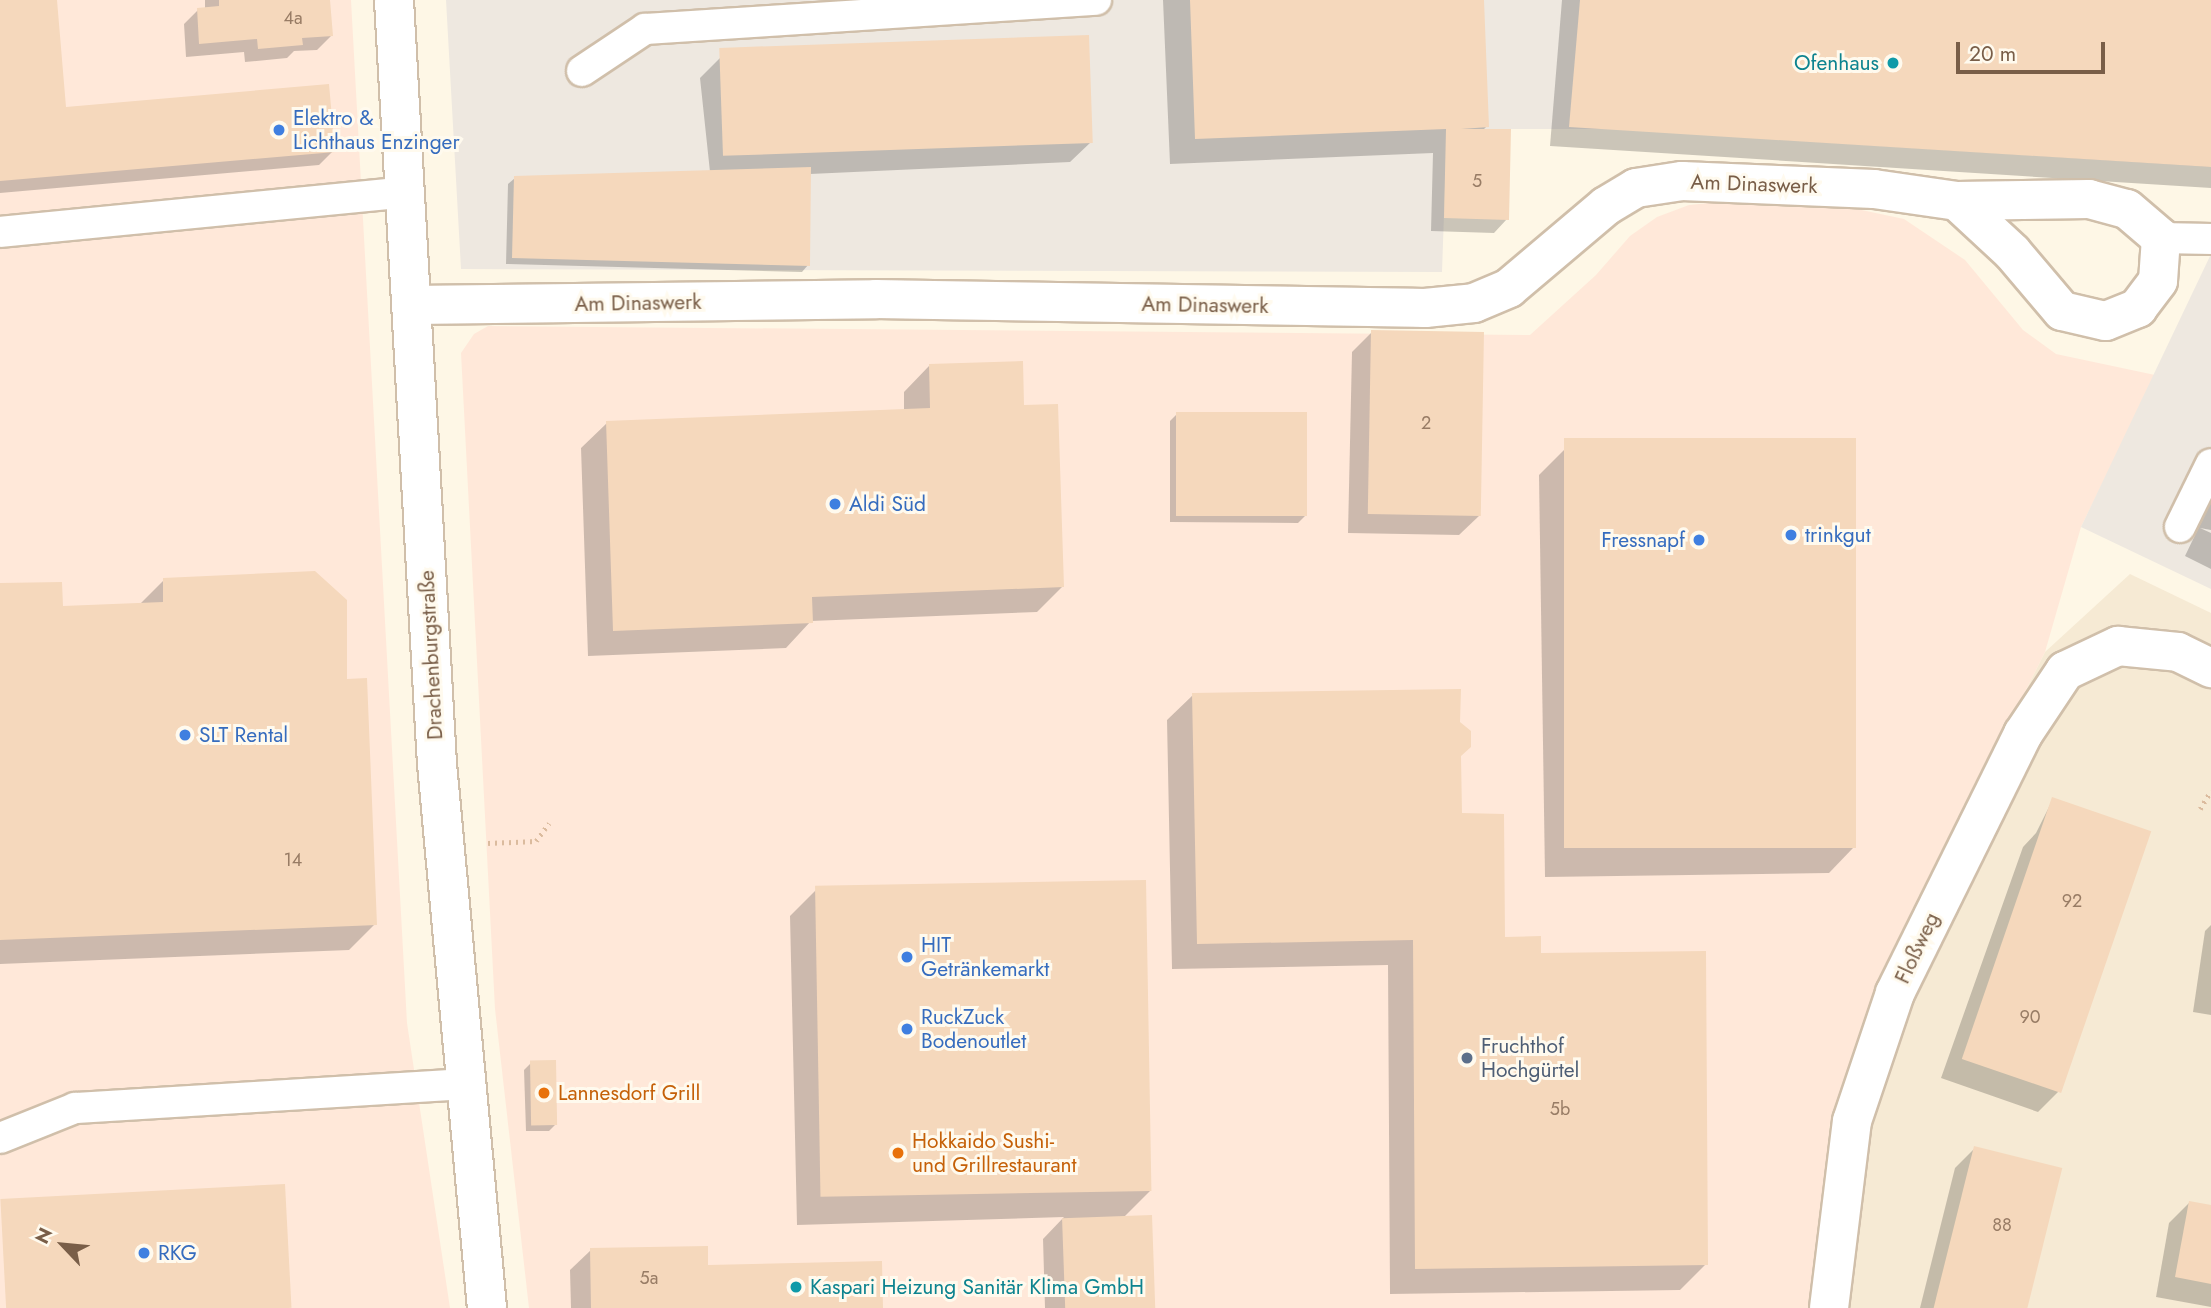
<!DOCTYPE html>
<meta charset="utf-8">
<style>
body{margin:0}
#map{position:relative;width:2211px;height:1308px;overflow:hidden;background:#fef7e6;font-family:Jost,sans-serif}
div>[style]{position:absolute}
.residential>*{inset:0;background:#f6ead4}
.commercial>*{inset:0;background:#ffe8d9}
.industrial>*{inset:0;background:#eee8e0}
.shadow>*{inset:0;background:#0003}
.building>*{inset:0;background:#f5d8bc;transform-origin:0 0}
.path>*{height:4.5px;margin-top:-2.25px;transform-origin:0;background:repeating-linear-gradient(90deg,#dbbb9e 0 2px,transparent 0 7px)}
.roads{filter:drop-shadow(2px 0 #d0bfaa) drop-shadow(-2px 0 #d0bfaa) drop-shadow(0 2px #d0bfaa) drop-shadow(0 -2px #d0bfaa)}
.service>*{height:30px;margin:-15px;padding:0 15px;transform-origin:15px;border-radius:15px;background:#fff}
.minor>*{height:38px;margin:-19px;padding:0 19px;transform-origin:19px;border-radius:19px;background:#fff}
.tertiary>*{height:38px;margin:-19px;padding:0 19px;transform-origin:19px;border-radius:19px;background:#fff}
.dots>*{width:19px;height:19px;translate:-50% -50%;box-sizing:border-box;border:4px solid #fffaee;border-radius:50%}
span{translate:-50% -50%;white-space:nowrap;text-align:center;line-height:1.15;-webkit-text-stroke:6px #fffaee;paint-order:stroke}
.number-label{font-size:18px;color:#987c65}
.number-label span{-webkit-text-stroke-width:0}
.culture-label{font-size:21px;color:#0d838f}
.right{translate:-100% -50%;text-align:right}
.left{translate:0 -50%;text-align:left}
.shop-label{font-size:21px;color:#366cbe}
.street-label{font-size:21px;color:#795e48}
.service-label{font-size:21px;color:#4e5e75}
.food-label{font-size:21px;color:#c56008}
.north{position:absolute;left:28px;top:1210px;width:70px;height:70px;-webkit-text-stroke:5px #fffaee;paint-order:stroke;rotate:296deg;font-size:19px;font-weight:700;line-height:28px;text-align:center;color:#795e48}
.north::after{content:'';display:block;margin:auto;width:24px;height:32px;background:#795e48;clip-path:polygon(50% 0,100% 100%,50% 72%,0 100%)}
.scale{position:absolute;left:1956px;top:42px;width:149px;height:32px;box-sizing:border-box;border:4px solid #795e48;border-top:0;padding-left:9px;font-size:21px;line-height:24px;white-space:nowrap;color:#795e48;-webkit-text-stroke:5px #fffaee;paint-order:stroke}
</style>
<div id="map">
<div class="residential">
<div style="clip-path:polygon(2130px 574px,2211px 613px,2211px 1308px,1816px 1308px,1830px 1123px,1882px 977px,2045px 652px)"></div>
</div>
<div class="commercial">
<div style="clip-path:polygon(0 0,351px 0,407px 1023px,450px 1308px,0 1308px)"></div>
<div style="clip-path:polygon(1720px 202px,1852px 208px,1904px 219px,1965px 260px,2023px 330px,2056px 354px,2155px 375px,2081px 527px,2045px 652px,1882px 977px,1830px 1123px,1813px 1308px,529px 1308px,495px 1009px,461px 353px,474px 334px,488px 326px,1530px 335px,1596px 275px,1630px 236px,1657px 217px,1689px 205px)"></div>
</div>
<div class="industrial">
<div style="clip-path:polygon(446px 0,2211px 0,2211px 167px,1614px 129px,1447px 129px,1442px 272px,461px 269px)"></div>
<div style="clip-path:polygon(2211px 254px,2211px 589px,2081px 527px)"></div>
</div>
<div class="shadow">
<div style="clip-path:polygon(0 0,55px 0,65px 109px,333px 151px,319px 165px,0 193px)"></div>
<div style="clip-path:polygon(205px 0,328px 0,331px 36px,317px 50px,294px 51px,287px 58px,245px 62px,244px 52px,186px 57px,184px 24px,198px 10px,205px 9px)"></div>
<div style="clip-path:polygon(1163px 0,1482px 0,1487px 126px,1482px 131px,1507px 219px,1494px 233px,1431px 231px,1433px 153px,1170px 164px)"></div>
<div style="clip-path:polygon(1562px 0,2211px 0,2211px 188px,1550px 146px)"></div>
<div style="clip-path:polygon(721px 57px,1091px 142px,1070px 162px,810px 174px,808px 265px,802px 272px,506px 264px,508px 184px,515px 178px,710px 172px,700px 78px)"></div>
<div style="clip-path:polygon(1372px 332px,1480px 515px,1459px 535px,1348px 533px,1352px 352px)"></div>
<div style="clip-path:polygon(929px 366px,1022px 407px,1063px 586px,1037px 612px,811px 621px,786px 648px,588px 656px,581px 448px,607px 423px,904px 411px,904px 392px)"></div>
<div style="clip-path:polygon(1177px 414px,1305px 516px,1298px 523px,1170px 522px,1170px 421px)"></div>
<div style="clip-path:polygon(1565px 449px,1854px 847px,1829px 873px,1545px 877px,1539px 475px)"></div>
<div style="clip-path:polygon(2211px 502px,2211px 530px,2200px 528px,2211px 533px,2211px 569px,2185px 556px)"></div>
<div style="clip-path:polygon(164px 580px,346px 681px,375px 924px,349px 950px,0 964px,0 584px,61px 608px,139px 605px)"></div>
<div style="clip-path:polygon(1193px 695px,1459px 756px,1460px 815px,1503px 939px,1539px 955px,1706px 1264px,1680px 1290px,1390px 1294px,1388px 965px,1172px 969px,1167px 720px)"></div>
<div style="clip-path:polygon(2053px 799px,2058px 1092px,2038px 1112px,1941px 1078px,2023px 847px,2036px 833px)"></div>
<div style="clip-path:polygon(816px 890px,1151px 1190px,1124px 1217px,1153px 1308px,1045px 1308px,1043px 1239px,1064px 1217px,797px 1225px,790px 916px)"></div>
<div style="clip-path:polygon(2211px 925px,2211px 1015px,2193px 1012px,2205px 931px)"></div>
<div style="clip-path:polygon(531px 1063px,556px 1124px,549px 1131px,526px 1131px,524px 1070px)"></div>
<div style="clip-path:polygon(1975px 1148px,2026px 1308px,1920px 1308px,1955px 1168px)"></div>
<div style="clip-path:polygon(2189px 1203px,2211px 1207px,2211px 1307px,2156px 1297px,2169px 1223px)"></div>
<div style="clip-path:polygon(591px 1250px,706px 1267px,881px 1308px,571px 1308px,570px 1270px)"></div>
</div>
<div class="building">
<div style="clip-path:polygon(0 0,57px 0,66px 107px,329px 84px,335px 152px,0 181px)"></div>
<div style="clip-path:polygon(219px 0,330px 0,333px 36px,302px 38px,303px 45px,258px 49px,257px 39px,199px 44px,197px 8px,219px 6px)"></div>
<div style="clip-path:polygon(1190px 0,1484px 0,1489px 127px,1461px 129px,1511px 129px,1509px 220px,1444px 218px,1446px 129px,1195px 139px)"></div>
<div style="clip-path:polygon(1580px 0,2211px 0,2211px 167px,1569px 127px)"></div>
<div style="left:1089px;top:35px;width:108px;height:370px;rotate:88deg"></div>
<div style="clip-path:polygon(811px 167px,810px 266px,512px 258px,514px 176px)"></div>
<div style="left:1371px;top:330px;width:113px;height:184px;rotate:1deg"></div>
<div style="clip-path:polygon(1023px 361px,1024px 405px,1058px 404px,1064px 587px,812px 597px,813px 623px,613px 631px,606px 421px,930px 408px,929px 364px)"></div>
<div style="left:1176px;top:412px;width:131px;height:104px"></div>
<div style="left:1856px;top:438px;width:410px;height:292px;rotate:90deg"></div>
<div style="clip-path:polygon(315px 571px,347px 600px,347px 679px,367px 678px,377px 925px,0 940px,0 583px,62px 582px,63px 606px,163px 602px,163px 578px)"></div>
<div style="clip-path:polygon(1461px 689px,1460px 722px,1471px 731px,1471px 747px,1461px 756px,1462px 813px,1504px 814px,1505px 937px,1541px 936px,1541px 953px,1706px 951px,1708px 1265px,1415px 1269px,1413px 940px,1197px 944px,1192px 693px)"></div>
<div style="left:2052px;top:797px;width:105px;height:277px;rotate:19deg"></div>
<div style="left:1146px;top:880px;width:311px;height:331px;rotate:89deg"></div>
<div style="left:556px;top:1060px;width:65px;height:26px;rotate:89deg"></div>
<div style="left:1974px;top:1146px;width:91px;height:167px;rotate:14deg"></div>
<div style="left:285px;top:1184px;width:124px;height:285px;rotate:87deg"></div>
<div style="clip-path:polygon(2189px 1201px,2211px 1205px,2211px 1284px,2175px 1277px)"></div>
<div style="left:1152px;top:1215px;width:93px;height:90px;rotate:88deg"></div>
<div style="clip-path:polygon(708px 1246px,708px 1265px,882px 1261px,883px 1308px,591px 1308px,590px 1248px)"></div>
</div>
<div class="path">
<div style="left:2200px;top:809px;width:21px;rotate:-59deg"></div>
<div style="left:488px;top:843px;width:48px;rotate:-2.4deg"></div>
<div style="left:536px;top:841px;width:22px;rotate:-54deg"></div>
</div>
<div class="roads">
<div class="service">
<div style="left:582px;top:71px;width:76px;rotate:-33.7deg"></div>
<div style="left:645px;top:29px;width:452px;rotate:-3.7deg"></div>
<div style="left:0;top:232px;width:408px;rotate:-5.6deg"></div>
<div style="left:2161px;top:238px;width:50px;rotate:1.1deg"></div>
<div style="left:2180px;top:527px;width:70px;rotate:-63.8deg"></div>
<div style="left:0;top:1138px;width:81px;rotate:-21.8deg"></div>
<div style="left:75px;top:1108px;width:393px;rotate:-3.5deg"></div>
</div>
<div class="minor">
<div style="left:413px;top:305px;width:463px;rotate:-0.7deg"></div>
<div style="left:876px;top:299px;width:549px;rotate:0.94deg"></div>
<div style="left:1425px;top:308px;width:49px;rotate:-5.8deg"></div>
<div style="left:1474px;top:303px;width:38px;rotate:-23deg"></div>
<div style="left:1509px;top:288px;width:127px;rotate:-40.2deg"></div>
<div style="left:1606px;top:206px;width:35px;rotate:-31deg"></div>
<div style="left:1636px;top:188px;width:47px;rotate:-8.7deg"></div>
<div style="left:1682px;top:181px;width:192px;rotate:2.4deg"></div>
<div style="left:1874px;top:189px;width:84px;rotate:8.2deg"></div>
<div style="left:1957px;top:201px;width:132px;rotate:-0.9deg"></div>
<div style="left:2089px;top:199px;width:39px;rotate:15deg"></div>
<div style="left:2127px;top:209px;width:45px;rotate:40.5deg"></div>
<div style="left:2161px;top:238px;width:43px;rotate:94deg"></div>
<div style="left:2158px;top:281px;width:34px;rotate:127deg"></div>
<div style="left:2138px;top:308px;width:35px;rotate:158deg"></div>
<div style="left:2105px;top:321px;width:44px;rotate:-166.9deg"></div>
<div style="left:2062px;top:311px;width:77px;rotate:-130.3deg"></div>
<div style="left:2012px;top:252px;width:75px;rotate:-137.2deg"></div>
<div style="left:1829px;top:1308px;width:188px;rotate:-83deg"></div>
<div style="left:1852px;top:1121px;width:135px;rotate:-71.4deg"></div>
<div style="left:1895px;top:993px;width:289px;rotate:-63.7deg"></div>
<div style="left:2023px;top:734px;width:76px;rotate:-56.3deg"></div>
<div style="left:2065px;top:671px;width:59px;rotate:-25.3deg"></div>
<div style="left:2118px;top:646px;width:60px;rotate:5.7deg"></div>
<div style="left:2178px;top:652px;width:37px;rotate:26deg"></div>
</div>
<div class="tertiary">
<div style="left:394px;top:0;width:765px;rotate:86.78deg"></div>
<div style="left:437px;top:764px;width:546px;rotate:84.75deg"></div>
</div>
</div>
<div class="dots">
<div style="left:1893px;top:63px;background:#0f9aa8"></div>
<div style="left:279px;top:130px;background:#3f7fe0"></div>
<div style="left:835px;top:504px;background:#3f7fe0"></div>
<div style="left:1791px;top:535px;background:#3f7fe0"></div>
<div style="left:1699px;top:540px;background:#3f7fe0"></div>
<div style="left:185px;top:735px;background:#3f7fe0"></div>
<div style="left:907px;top:957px;background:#3f7fe0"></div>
<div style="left:907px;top:1029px;background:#3f7fe0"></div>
<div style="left:1467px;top:1058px;background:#5c6f8a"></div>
<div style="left:544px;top:1093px;background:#e8710a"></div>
<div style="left:898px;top:1153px;background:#e8710a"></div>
<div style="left:144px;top:1253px;background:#3f7fe0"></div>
<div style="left:796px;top:1287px;background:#0f9aa8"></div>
</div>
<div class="number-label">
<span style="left:293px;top:18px">4a</span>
<span style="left:1477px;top:181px">5</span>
<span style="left:1426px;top:423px">2</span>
<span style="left:293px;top:860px">14</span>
<span style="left:2072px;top:901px">92</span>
<span style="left:2030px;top:1017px">90</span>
<span style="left:1560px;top:1109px">5b</span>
<span style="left:2002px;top:1225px">88</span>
<span style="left:649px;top:1278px">5a</span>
</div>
<div class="culture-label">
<span class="right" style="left:1879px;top:63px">Ofenhaus</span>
<span class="left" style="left:810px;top:1287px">Kaspari Heizung Sanitär Klima GmbH</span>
</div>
<div class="shop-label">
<span class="left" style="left:293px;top:130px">Elektro &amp;<br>Lichthaus Enzinger</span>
<span class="left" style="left:849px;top:504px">Aldi Süd</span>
<span class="left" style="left:1805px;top:535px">trinkgut</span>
<span class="right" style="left:1685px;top:540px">Fressnapf</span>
<span class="left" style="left:199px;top:735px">SLT Rental</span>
<span class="left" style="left:921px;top:957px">HIT<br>Getränkemarkt</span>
<span class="left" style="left:921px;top:1029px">RuckZuck<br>Bodenoutlet</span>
<span class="left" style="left:158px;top:1253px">RKG</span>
</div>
<div class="street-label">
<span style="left:1754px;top:184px;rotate:2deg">Am Dinaswerk</span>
<span style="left:638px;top:303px;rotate:-1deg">Am Dinaswerk</span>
<span style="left:1205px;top:305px;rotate:1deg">Am Dinaswerk</span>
<span style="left:431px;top:655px;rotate:-93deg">Drachenburgstraße</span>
<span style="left:1917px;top:948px;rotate:-65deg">Floßweg</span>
</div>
<div class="service-label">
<span class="left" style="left:1481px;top:1058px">Fruchthof<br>Hochgürtel</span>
</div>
<div class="food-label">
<span class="left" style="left:558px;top:1093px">Lannesdorf Grill</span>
<span class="left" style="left:912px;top:1153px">Hokkaido Sushi-<br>und Grillrestaurant</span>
</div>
<div class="north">N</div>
<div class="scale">20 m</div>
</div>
